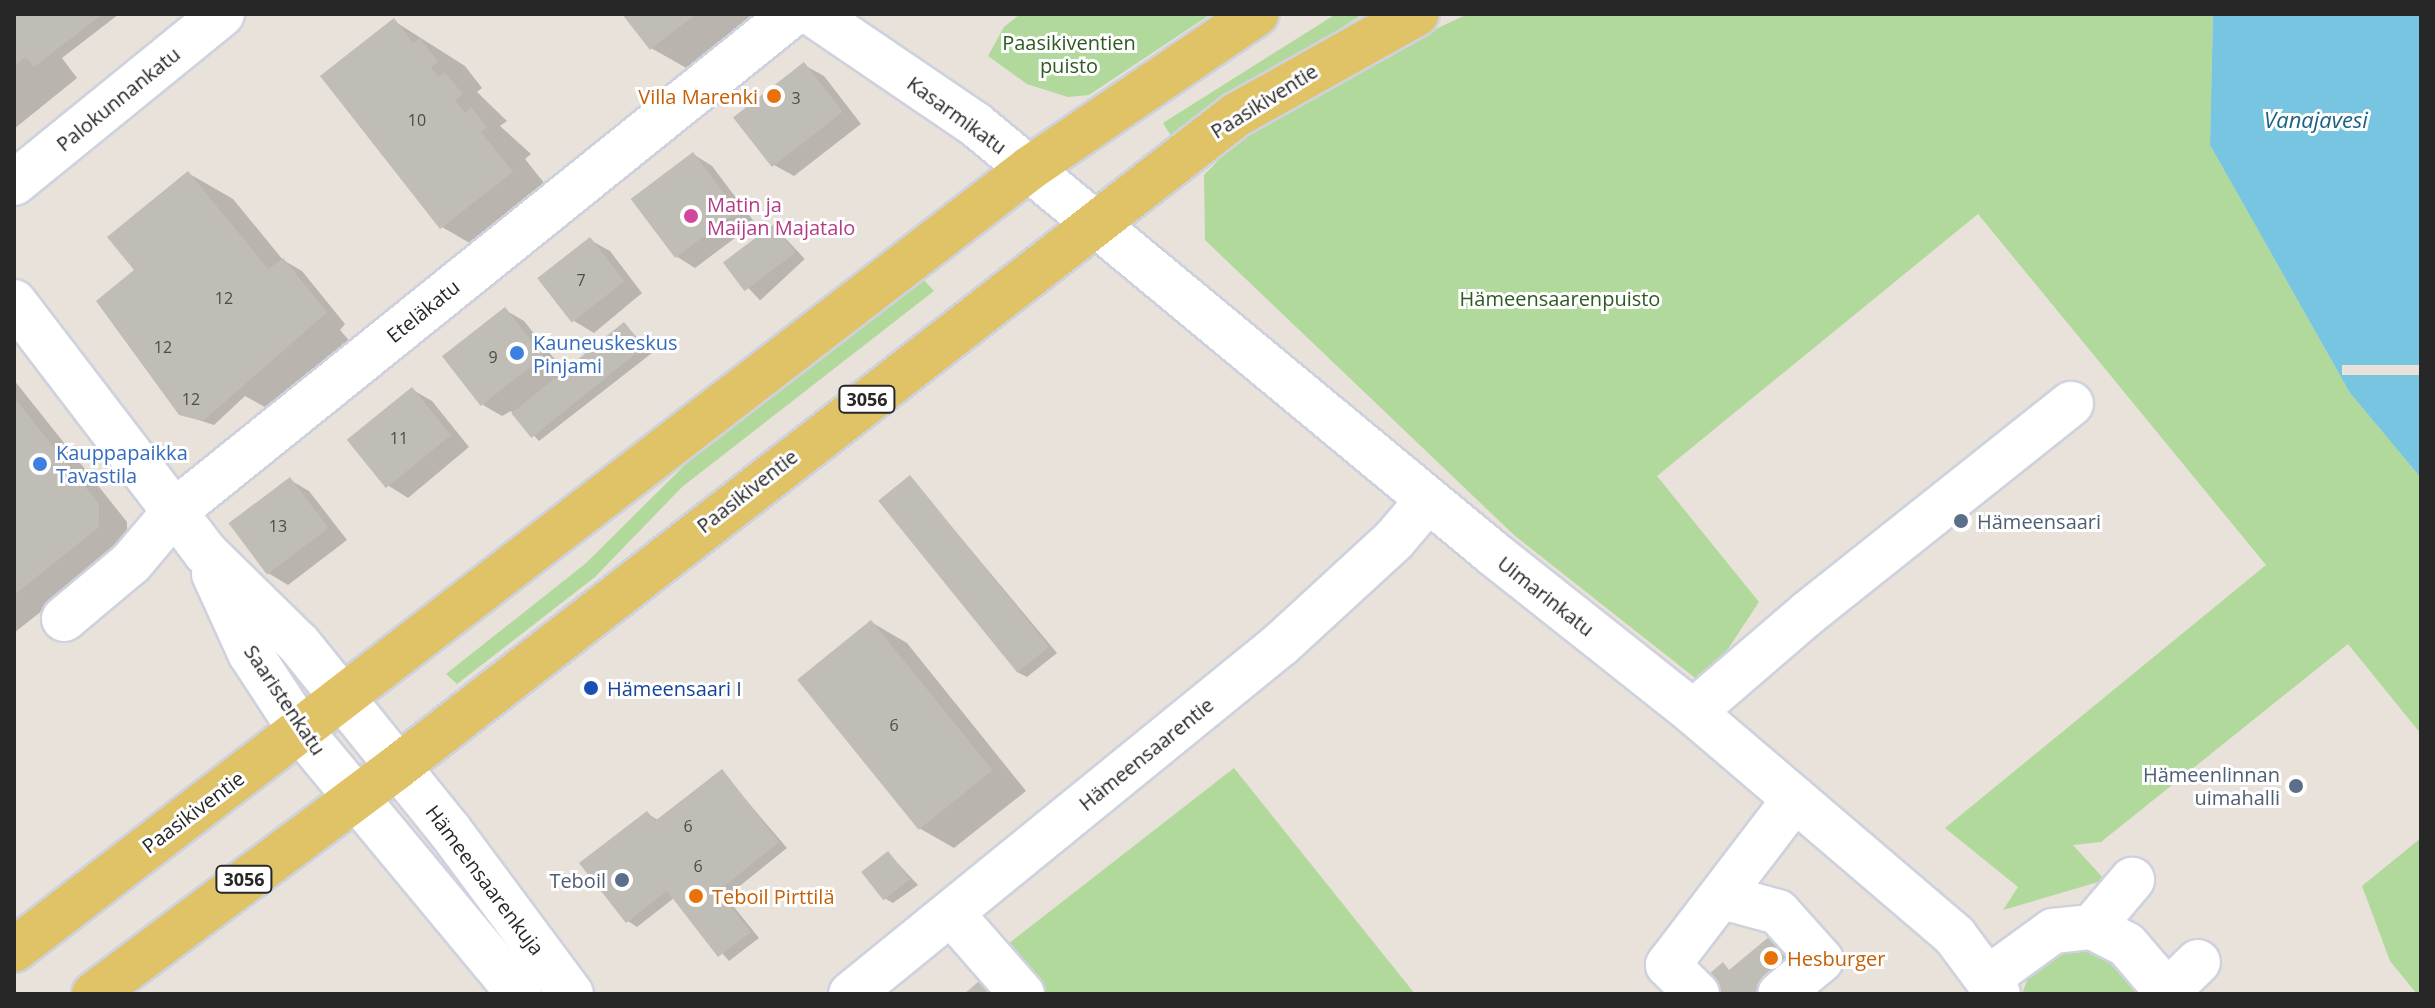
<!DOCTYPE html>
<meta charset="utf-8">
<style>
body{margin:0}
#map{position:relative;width:2435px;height:1008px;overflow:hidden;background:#e8e2da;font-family:"Open Sans",sans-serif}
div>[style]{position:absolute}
.green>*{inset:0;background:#b1d99b}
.water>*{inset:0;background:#77c5e0}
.pier>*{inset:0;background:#e8e2da;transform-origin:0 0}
.shadow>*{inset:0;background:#0003;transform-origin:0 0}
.building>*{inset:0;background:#c0bcb6;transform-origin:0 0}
.roads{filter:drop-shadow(2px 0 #cfd2de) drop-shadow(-2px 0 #cfd2de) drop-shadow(0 2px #cfd2de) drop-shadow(0 -2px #cfd2de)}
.minor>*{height:44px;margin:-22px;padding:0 22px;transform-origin:22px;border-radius:22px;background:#fff}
.major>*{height:44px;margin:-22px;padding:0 22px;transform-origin:22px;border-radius:22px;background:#e0c367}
.dots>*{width:22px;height:22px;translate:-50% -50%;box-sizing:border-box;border:4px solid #fff;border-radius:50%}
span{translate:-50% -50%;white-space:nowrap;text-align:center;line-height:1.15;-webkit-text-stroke:6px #fff;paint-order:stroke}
.number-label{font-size:16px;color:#4d4c4b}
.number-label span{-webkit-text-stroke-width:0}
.shield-label span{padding:2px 6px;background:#fff;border:2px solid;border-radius:6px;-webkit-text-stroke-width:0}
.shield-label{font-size:18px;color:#272727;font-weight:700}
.park-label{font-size:20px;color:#2d5a20}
.food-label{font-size:20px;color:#c56008}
.right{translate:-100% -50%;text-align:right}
.left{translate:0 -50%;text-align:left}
.street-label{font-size:20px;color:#272727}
.hotel-label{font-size:20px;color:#b23c85}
.shop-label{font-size:20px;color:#366cbe}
.service-label{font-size:20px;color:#4e5e75}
.transit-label{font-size:20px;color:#164399}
.water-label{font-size:22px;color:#1b6287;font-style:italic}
.frame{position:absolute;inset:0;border:16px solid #272727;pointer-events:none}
</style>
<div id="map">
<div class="green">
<div style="clip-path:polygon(1020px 14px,1211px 14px,1089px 95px,1068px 97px,1027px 84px,988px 56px,1004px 27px)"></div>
<div style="clip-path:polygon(1336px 14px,1363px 14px,1171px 136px,1163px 123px)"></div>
<div style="clip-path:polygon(1468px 14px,2213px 14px,2210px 145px,2350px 393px,2421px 478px,2421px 734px,2348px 644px,2101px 842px,2073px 845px,2105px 880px,2003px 910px,2018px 887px,1945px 828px,2266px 565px,1978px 214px,1657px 476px,1759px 602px,1704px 685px,1514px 535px,1205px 240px,1204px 175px,1247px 131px,1373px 58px)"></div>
<div style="clip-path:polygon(924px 280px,934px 291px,682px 487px,595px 577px,457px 684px,446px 674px,585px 564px,690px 460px)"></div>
<div style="clip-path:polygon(1234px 768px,1415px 994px,1040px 994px,1003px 948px)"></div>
<div style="clip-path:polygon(2421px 838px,2421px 994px,2417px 994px,2390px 961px,2362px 886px)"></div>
<div style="clip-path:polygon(2061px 947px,2096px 947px,2137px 994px,2022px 994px,2030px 972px)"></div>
</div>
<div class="water">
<div style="clip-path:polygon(2213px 14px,2421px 14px,2421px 478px,2350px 393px,2210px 145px)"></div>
</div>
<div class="pier">
<div style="left:2421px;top:365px;width:10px;height:79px;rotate:90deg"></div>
</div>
<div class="shadow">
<div style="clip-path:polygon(14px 14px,119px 14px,62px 58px,77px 78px,14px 129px)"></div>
<div style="clip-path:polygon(625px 14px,774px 14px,697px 74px,651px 48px)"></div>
<div style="clip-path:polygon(394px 21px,465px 66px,482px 88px,477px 92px,507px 121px,500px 126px,531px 154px,525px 159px,557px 199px,487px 253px,442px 227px)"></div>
<div style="clip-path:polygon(804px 65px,824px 76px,861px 124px,794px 176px,774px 165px)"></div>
<div style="clip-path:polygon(693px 154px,712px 166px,755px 223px,695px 268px,676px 256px)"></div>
<div style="clip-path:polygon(188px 173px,233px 199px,283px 260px,302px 271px,345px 324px,340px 330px,359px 352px,281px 416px,245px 396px,214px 425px,180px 414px,134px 272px)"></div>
<div style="left:774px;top:226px;width:45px;height:61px;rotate:47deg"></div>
<div style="clip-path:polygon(590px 240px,610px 251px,642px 293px,594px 333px,574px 321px)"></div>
<div style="clip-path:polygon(505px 310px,524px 321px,564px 371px,624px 324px,652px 353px,539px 441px,511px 411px,502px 416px,483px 405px)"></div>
<div style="clip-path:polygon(14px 380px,127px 522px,127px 543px,14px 633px)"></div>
<div style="clip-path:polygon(413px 390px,432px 401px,469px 447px,408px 498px,389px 486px)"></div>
<div style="clip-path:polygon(910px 477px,1057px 653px,1027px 677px,1017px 672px)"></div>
<div style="clip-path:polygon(290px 480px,309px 491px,347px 540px,288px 585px,268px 573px)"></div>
<div style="clip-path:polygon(871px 622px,907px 643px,1026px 791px,954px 848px,919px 828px,799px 680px)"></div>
<div style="clip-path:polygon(722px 772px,787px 848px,726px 897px,759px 938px,729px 961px,674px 898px,637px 927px,628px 921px,647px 813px,659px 821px)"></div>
<div style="clip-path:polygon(889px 854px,918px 885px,893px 903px,884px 898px)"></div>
</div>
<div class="building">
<div style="clip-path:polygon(14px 14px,103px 14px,34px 67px,26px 57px,14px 66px)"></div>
<div style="clip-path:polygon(622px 14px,696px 14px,650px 50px)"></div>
<div style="clip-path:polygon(394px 18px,413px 43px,420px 38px,438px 62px,431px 67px,438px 77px,445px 72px,463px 94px,455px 100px,465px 113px,471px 107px,487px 127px,481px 132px,513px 172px,440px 229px,320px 76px)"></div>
<div style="left:804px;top:62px;width:63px;height:90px;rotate:52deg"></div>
<div style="left:693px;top:152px;width:74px;height:78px;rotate:53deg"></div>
<div style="clip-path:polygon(188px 171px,268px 269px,283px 258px,327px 312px,203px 421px,179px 415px,96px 301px,134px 270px,107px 237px)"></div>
<div style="left:774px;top:224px;width:36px;height:64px;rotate:53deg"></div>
<div style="left:590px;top:237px;width:56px;height:67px;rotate:52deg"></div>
<div style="left:505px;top:307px;width:63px;height:80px;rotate:52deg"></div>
<div style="left:624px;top:322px;width:32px;height:145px;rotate:51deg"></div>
<div style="left:412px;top:387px;width:62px;height:84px;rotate:51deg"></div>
<div style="clip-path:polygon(14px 397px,99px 504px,99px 527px,14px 595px)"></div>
<div style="left:910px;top:475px;width:221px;height:41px;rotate:51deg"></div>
<div style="left:290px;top:477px;width:64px;height:77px;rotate:53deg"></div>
<div style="left:871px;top:620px;width:193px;height:95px;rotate:51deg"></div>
<div style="clip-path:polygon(722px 769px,779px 842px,718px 891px,751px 932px,718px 957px,667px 891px,626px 923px,579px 863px,647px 811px,655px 821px)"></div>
<div style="left:888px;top:851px;width:36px;height:34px;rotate:52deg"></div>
<div style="clip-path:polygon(1781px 927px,1804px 953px,1756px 994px,1713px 994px,1702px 980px,1723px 962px,1729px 970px)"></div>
<div style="clip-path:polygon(991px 971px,1010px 994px,964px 994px)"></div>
</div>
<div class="roads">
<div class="minor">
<div style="left:813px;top:14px;width:196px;rotate:34.2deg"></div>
<div style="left:975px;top:124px;width:675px;rotate:39.65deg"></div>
<div style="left:1495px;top:555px;width:253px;rotate:38.4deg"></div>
<div style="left:1693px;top:712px;width:345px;rotate:40.5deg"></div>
<div style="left:1955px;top:936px;width:72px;rotate:53.4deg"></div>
<div style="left:14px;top:183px;width:268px;rotate:-39.1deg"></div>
<div style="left:14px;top:302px;width:315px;rotate:52.6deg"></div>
<div style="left:205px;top:552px;width:132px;rotate:44.4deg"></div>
<div style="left:299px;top:644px;width:240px;rotate:51.1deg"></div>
<div style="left:450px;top:831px;width:203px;rotate:53.4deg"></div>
<div style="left:214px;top:574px;width:87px;rotate:65.5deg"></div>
<div style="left:250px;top:653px;width:93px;rotate:56.8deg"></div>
<div style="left:301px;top:731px;width:342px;rotate:50.3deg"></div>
<div style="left:64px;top:619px;width:87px;rotate:-39.9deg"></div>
<div style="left:131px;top:563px;width:68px;rotate:-49.8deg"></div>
<div style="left:175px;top:511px;width:792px;rotate:-38.85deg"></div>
<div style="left:1693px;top:712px;width:152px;rotate:-40.7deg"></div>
<div style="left:1808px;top:613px;width:336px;rotate:-38.5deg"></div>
<div style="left:1723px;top:897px;width:57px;rotate:15.3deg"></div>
<div style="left:1778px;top:912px;width:64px;rotate:48.1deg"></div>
<div style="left:1821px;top:960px;width:53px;rotate:140.3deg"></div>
<div style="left:951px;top:913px;width:108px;rotate:48.8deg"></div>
<div style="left:2092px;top:927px;width:62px;rotate:-49.6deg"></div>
<div style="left:1987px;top:979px;width:82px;rotate:-36deg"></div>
<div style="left:2053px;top:931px;width:39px;rotate:-6deg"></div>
<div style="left:2092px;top:927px;width:39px;rotate:27deg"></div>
<div style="left:2127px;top:945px;width:65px;rotate:49.4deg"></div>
<div style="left:2167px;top:992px;width:43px;rotate:-44.1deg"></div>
<div style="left:851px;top:994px;width:554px;rotate:-39.14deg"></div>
<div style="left:1281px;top:644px;width:154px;rotate:-42.6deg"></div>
<div style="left:1394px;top:540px;width:52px;rotate:-49.6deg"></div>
<div style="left:1697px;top:994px;width:41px;rotate:-135deg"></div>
<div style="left:1668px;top:965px;width:209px;rotate:-52.6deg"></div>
</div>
<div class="major">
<div style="left:14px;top:950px;width:1282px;rotate:-37.58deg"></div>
<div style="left:1030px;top:168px;width:274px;rotate:-34.2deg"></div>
<div style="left:94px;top:994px;width:377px;rotate:-36.8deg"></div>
<div style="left:396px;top:768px;width:1064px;rotate:-37.86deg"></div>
<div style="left:1236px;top:115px;width:207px;rotate:-29.2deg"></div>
</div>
</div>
<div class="dots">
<div style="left:774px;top:96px;background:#e8710a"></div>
<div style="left:691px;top:216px;background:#d1479c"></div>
<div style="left:517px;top:353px;background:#3f7fe0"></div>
<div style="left:40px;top:464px;background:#3f7fe0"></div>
<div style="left:1961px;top:521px;background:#5c6f8a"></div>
<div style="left:591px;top:688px;background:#1a4fb4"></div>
<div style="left:2296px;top:786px;background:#5c6f8a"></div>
<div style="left:622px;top:880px;background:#5c6f8a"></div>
<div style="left:696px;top:896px;background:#e8710a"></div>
<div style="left:1771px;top:958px;background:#e8710a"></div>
</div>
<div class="number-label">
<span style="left:796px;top:98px">3</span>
<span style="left:417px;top:120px">10</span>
<span style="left:581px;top:280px">7</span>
<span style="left:224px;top:298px">12</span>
<span style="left:163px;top:347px">12</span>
<span style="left:493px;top:357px">9</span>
<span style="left:191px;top:399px">12</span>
<span style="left:399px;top:438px">11</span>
<span style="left:278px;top:526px">13</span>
<span style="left:894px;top:725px">6</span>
<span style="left:688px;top:826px">6</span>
<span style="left:698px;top:866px">6</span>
</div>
<div class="shield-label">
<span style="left:867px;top:399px">3056</span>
<span style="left:244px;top:879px">3056</span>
</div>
<div class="park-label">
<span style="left:1069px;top:54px">Paasikiventien<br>puisto</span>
<span style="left:1560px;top:298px">Hämeensaarenpuisto</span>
</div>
<div class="food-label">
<span class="right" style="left:758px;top:96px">Villa Marenki</span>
<span class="left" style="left:712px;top:896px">Teboil Pirttilä</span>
<span class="left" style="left:1787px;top:958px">Hesburger</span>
</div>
<div class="street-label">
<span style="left:118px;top:99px;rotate:-39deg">Palokunnankatu</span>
<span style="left:1264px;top:101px;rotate:-32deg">Paasikiventie</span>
<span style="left:957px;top:115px;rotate:36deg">Kasarmikatu</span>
<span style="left:423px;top:311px;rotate:-39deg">Eteläkatu</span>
<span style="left:747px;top:491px;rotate:-38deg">Paasikiventie</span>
<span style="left:1546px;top:596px;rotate:38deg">Uimarinkatu</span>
<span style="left:285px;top:700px;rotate:56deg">Saaristenkatu</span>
<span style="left:1146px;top:754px;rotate:-39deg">Hämeensaarentie</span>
<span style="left:193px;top:812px;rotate:-37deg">Paasikiventie</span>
<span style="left:485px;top:880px;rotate:53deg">Hämeensaarenkuja</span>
</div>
<div class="hotel-label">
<span class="left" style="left:707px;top:216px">Matin ja<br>Maijan Majatalo</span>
</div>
<div class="shop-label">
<span class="left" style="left:533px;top:354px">Kauneuskeskus<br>Pinjami</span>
<span class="left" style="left:56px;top:464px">Kauppapaikka<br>Tavastila</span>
</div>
<div class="service-label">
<span class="left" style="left:1977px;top:521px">Hämeensaari</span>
<span class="right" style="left:2280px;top:786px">Hämeenlinnan<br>uimahalli</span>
<span class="right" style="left:606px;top:880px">Teboil</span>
</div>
<div class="transit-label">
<span class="left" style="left:607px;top:688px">Hämeensaari I</span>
</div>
<div class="water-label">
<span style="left:2316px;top:120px">Vanajavesi</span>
</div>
<div class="frame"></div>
</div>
